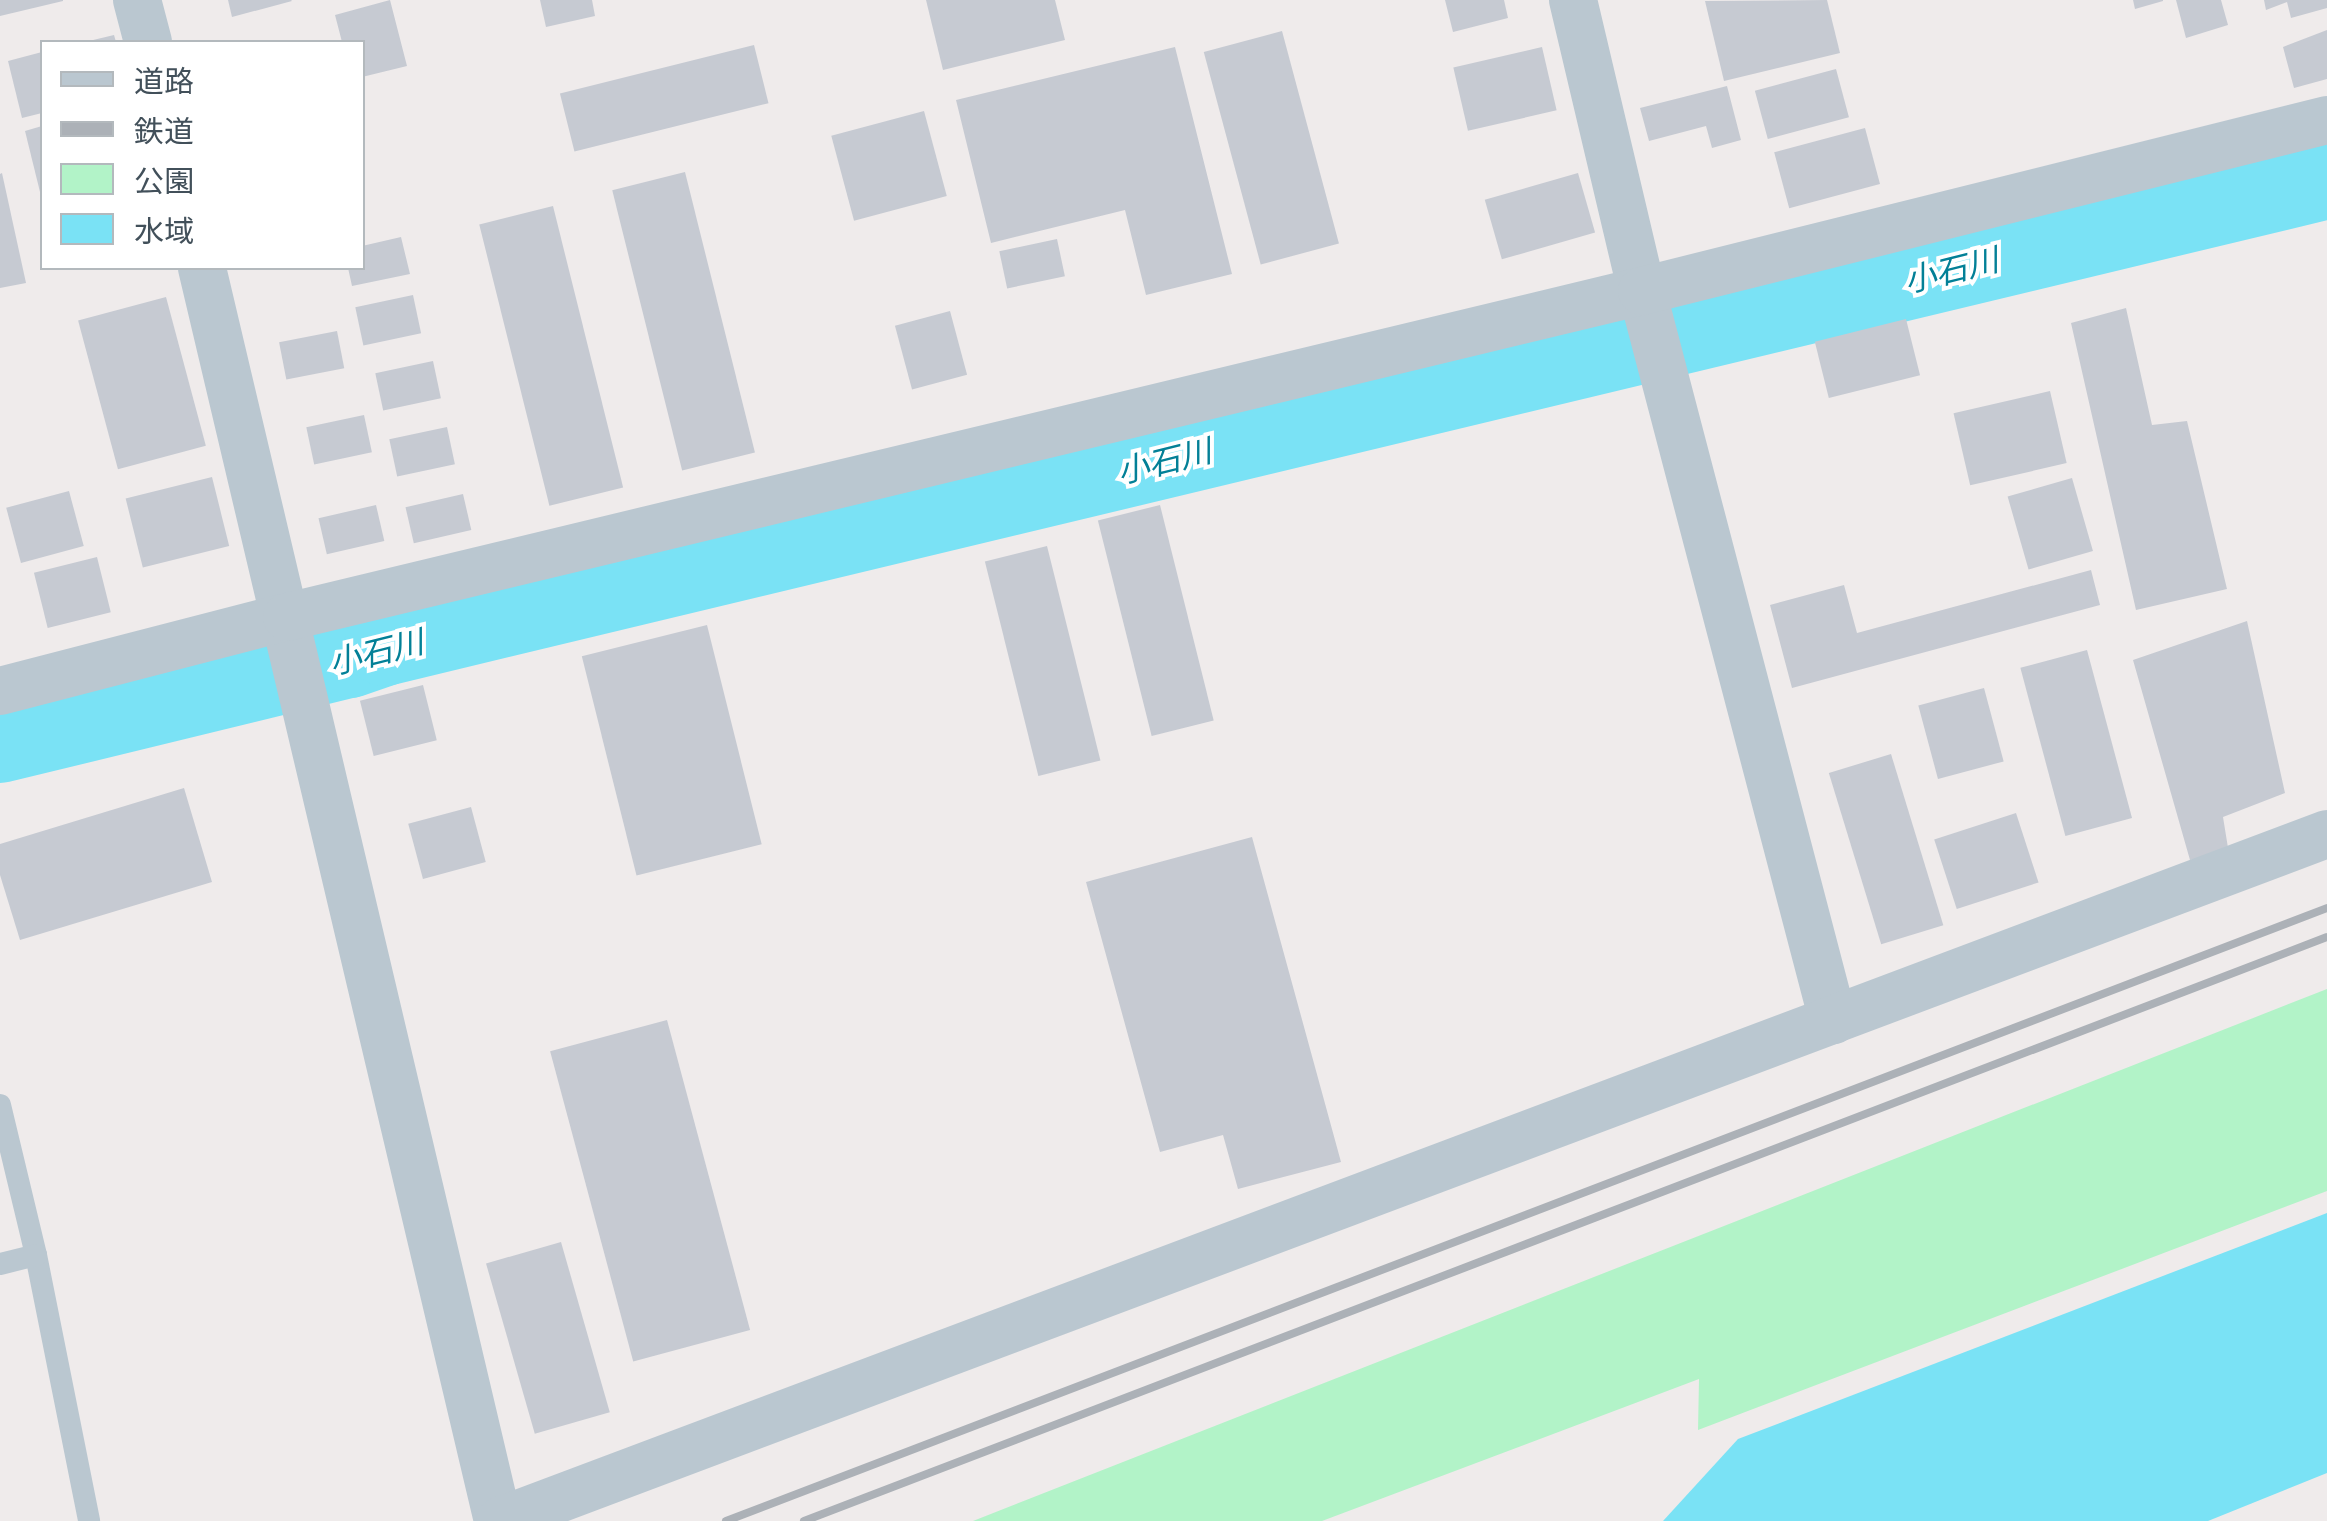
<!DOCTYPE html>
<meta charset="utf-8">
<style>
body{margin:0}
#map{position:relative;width:2327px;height:1521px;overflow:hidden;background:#efebeb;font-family:Lato,"Noto Sans JP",sans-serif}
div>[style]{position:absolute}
.green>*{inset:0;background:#b2f3c8}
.water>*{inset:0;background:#7ae2f5}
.river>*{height:80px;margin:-40px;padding:0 40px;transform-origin:40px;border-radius:40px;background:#7ae2f5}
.building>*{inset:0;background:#c6cad2;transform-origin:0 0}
.service>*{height:22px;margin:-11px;padding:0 11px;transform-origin:11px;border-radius:11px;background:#bac7d0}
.minor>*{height:48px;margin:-24px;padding:0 24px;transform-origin:24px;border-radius:24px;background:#bac7d0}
.rail>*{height:8px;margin:-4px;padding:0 4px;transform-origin:4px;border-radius:4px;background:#acb1b7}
span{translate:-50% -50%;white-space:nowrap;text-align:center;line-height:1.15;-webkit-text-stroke:8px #fff;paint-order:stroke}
.water-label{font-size:32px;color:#038097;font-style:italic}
.legend{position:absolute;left:40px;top:40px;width:325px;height:230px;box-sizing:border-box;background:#fff;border:2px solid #b3b9bd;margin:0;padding:12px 18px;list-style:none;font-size:30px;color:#42505a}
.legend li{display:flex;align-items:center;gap:20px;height:50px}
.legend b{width:50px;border:2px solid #b3b9bd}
</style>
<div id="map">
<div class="green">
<div style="clip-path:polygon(2327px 989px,2327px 1191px,1698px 1430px,1699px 1379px,1322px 1521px,973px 1521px)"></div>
</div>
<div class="water">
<div style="clip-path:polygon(2327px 1213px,2327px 1473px,2208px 1521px,1663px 1521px,1738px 1439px)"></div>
</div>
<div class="river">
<div style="left:0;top:743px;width:360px;rotate:-13.7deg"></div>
<div style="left:350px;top:658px;width:36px;rotate:-19deg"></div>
<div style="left:384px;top:646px;width:1998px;rotate:-13.51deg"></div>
</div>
<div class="building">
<div style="clip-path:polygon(0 0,63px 0,63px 1px,0 16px)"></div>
<div style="clip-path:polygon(228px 0,291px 0,292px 1px,232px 17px)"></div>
<div style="clip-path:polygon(390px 0,407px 66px,362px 77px,362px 42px,342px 42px,335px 15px)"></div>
<div style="clip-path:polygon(540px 0,592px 0,595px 16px,546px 27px)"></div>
<div style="clip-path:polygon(926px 0,1055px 0,1065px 40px,943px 70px)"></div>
<div style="clip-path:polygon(1445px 0,1504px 0,1508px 18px,1453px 32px)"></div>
<div style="clip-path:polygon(1827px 0,1840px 53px,1724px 81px,1705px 1px)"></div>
<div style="clip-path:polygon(2133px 0,2163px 0,2163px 1px,2135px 9px)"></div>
<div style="clip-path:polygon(2176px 0,2221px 0,2228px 25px,2186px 38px)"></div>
<div style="clip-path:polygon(2264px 0,2327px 0,2327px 8px,2291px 18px,2287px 2px,2266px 10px)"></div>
<div style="clip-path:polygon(2327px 30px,2327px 79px,2294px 88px,2283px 47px)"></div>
<div style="left:1282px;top:31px;width:220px;height:81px;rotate:75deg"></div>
<div style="clip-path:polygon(114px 35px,116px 42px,89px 42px,89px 41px)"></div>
<div style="left:754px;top:45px;width:60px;height:200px;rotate:76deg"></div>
<div style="clip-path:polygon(1175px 47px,1232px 274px,1146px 295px,1125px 210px,991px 243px,956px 100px)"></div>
<div style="left:1542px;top:47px;width:65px;height:91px;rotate:77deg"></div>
<div style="clip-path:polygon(42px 52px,42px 113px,22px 118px,8px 61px)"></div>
<div style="left:1836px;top:69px;width:50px;height:84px;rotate:75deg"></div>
<div style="clip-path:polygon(1727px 86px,1741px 140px,1712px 148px,1706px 126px,1649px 141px,1640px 108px)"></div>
<div style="left:924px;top:111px;width:88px;height:96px;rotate:75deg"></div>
<div style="clip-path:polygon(42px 126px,42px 195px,41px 196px,25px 131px)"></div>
<div style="left:1865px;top:128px;width:58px;height:94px;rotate:75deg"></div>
<div style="left:685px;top:172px;width:289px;height:75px;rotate:76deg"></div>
<div style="clip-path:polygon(2px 173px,26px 283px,0 288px,0 174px)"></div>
<div style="left:1578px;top:173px;width:62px;height:97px;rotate:74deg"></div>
<div style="left:553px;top:206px;width:290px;height:76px;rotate:76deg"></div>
<div style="clip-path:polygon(401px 237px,410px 274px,352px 286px,348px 268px,362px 268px,362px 246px)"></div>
<div style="left:1057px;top:239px;width:38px;height:59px;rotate:78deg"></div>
<div style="left:413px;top:295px;width:39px;height:59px;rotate:78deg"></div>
<div style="left:166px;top:297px;width:154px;height:91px;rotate:75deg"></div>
<div style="clip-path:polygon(2126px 308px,2152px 425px,2187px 421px,2227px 589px,2136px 610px,2071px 323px)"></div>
<div style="left:950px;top:311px;width:66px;height:57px;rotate:75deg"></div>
<div style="left:1906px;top:319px;width:58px;height:94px;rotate:76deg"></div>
<div style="left:337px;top:331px;width:38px;height:59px;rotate:79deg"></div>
<div style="left:433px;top:361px;width:38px;height:59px;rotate:78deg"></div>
<div style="left:2050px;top:391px;width:74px;height:99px;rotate:77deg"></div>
<div style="left:364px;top:415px;width:38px;height:59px;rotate:78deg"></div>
<div style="left:447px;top:427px;width:38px;height:59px;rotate:78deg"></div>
<div style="left:212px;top:477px;width:71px;height:89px;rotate:76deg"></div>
<div style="left:2072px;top:478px;width:76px;height:67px;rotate:74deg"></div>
<div style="left:69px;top:491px;width:57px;height:65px;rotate:75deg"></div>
<div style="left:463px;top:494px;width:37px;height:59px;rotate:77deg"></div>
<div style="left:376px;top:505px;width:37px;height:59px;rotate:77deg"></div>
<div style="left:1160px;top:505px;width:222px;height:64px;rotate:76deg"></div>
<div style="left:1047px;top:546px;width:221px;height:64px;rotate:76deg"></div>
<div style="left:97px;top:557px;width:57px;height:65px;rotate:76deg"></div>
<div style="clip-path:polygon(2091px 570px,2100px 605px,1792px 688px,1770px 605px,1844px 585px,1857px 633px)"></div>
<div style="clip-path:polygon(2247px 621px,2285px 793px,2223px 817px,2229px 854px,2190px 860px,2133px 660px)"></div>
<div style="left:707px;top:625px;width:226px;height:129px;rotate:76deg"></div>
<div style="left:2087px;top:650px;width:174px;height:69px;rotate:75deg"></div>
<div style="left:423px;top:685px;width:57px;height:65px;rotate:76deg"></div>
<div style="left:1984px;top:688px;width:76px;height:68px;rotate:75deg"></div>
<div style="left:1891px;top:754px;width:179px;height:65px;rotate:73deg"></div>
<div style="clip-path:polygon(184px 788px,212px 882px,20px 940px,0 875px,0 844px)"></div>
<div style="left:471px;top:807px;width:57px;height:65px;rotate:75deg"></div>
<div style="left:2016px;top:813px;width:73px;height:86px;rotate:72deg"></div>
<div style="clip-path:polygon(1252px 837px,1341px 1162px,1238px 1189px,1223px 1135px,1160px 1152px,1086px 882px)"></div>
<div style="left:667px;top:1020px;width:321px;height:121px;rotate:75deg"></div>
<div style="left:561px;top:1242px;width:177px;height:78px;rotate:74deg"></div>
</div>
<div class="service">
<div style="left:0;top:1105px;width:154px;rotate:76.5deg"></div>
<div style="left:36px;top:1255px;width:271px;rotate:78.7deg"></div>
<div style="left:0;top:1264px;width:37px;rotate:-14deg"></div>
</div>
<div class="minor">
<div style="left:137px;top:0;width:43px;rotate:75.3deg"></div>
<div style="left:1573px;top:0;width:299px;rotate:76.7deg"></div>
<div style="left:1642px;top:291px;width:754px;rotate:75.32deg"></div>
<div style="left:202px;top:268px;width:1287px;rotate:76.71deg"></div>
<div style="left:0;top:691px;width:296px;rotate:-14.5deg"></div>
<div style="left:287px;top:617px;width:1394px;rotate:-13.53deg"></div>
<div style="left:1642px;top:291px;width:706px;rotate:-14.02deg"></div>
<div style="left:500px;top:1521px;width:1952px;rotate:-20.61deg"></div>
</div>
<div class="rail">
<div style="left:726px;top:1521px;width:1714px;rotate:-20.95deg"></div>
<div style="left:804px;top:1521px;width:1631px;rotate:-20.98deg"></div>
</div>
<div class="water-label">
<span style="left:1951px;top:270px;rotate:-14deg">小石川</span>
<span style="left:1164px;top:461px;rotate:-14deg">小石川</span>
<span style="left:376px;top:652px;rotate:-14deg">小石川</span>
</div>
<ul class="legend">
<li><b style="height:12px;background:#bac7d0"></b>道路</li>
<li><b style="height:12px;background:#acb1b7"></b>鉄道</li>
<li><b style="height:28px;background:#b2f3c8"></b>公園</li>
<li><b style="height:28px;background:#7ae2f5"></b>水域</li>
</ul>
</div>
